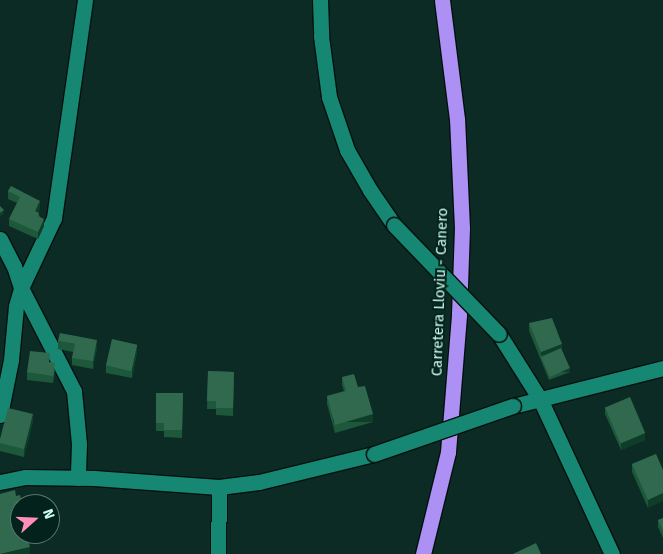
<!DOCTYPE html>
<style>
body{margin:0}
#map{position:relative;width:663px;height:554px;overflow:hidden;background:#0b2b24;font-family:"Fira Sans",sans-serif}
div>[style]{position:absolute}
.roads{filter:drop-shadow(1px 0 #05110e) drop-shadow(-1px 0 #05110e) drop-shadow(0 1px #05110e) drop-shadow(0 -1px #05110e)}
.minor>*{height:15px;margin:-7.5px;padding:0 7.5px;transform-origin:7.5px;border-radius:7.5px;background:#168772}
.highway>*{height:15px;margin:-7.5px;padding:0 7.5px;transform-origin:7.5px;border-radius:7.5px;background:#ad90f3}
.bridges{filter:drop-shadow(1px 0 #05110e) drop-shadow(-1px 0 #05110e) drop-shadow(0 1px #05110e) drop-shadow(0 -1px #05110e)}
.minor-bridge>*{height:15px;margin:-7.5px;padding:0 7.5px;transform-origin:7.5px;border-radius:7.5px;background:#168772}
.wall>*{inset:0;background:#1d583b}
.shaded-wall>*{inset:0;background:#0e3e29;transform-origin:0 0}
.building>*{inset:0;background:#31694e;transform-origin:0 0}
span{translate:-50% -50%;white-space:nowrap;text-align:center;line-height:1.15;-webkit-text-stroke:4px #02221b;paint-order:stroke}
.street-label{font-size:15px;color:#d0fef1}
.north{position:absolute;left:10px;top:494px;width:50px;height:50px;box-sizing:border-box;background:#02221b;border:1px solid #547a71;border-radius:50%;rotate:70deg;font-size:14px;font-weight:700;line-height:20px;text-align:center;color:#d0fef1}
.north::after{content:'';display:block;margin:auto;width:18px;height:22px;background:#ff8eba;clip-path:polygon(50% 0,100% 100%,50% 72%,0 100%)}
</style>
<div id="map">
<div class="roads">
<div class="minor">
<div style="left:320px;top:0;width:36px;rotate:88deg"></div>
<div style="left:321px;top:36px;width:62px;rotate:82.5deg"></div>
<div style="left:329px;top:97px;width:56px;rotate:71.2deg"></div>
<div style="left:347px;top:150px;width:46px;rotate:60.1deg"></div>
<div style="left:370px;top:190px;width:42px;rotate:55.6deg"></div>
<div style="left:0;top:239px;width:30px;rotate:63deg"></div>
<div style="left:14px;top:266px;width:23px;rotate:72deg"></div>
<div style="left:21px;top:288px;width:116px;rotate:62.8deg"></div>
<div style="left:74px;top:391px;width:53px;rotate:84.6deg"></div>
<div style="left:79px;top:444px;width:34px;rotate:92deg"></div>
<div style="left:499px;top:334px;width:77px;rotate:57.8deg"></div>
<div style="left:540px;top:399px;width:171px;rotate:65.1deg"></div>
<div style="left:513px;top:406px;width:155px;rotate:-14.2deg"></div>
<div style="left:0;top:415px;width:56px;rotate:-78.7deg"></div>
<div style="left:11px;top:360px;width:54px;rotate:-84.7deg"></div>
<div style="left:16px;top:306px;width:19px;rotate:-74deg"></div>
<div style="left:21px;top:288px;width:77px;rotate:-64.8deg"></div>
<div style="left:54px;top:218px;width:220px;rotate:-81.9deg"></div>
<div style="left:0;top:482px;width:25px;rotate:-11deg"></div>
<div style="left:25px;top:477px;width:69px;rotate:0.8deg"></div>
<div style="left:94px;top:478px;width:125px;rotate:4.1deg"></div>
<div style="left:219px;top:487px;width:40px;rotate:-7.1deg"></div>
<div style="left:259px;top:482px;width:118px;rotate:-13.7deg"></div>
<div style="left:218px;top:554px;width:67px;rotate:-89.1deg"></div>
</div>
<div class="highway">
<div style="left:423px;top:554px;width:105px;rotate:-76.2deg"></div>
<div style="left:448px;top:452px;width:138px;rotate:-85.4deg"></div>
<div style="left:459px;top:314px;width:86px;rotate:-88deg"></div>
<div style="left:462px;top:228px;width:109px;rotate:-92.6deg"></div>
<div style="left:457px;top:119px;width:120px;rotate:-97.2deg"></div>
</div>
</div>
<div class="bridges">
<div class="minor-bridge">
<div style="left:394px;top:225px;width:151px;rotate:46.1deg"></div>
<div style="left:374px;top:454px;width:147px;rotate:-19.1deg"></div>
</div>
</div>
<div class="wall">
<div style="clip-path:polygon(11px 186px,40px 208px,38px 212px,44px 226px,38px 239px,9px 226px,9px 219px,17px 203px,8px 199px,8px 191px)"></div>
<div style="clip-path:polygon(529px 323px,562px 351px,570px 372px,549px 380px,529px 331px)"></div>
<div style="clip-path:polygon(58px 341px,97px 348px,93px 369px,72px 365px,72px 358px,73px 352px,58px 349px)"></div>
<div style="clip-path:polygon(137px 352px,132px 378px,106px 373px,106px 365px)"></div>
<div style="clip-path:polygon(50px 362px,55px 370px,53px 383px,27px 380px,27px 372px)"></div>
<div style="clip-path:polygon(208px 371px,234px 372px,233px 416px,216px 415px,216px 409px,207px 409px)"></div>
<div style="clip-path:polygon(342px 377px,358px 387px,373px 422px,335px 433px,327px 404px,327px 396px,344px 391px,342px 385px)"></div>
<div style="clip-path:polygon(156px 393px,183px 393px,182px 438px,164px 437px,164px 431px,156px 431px)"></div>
<div style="clip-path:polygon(605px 407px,645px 440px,621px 450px,605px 414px)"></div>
<div style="clip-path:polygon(33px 421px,24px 457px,0 451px,0 443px)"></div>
<div style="clip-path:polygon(656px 454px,648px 508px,632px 472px,632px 464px)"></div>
<div style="clip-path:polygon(663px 518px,663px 538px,658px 527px,658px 520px)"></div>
</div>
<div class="shaded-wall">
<div style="clip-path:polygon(40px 201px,40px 208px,35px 219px,35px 211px)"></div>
<div style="clip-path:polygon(4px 210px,4px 214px,0 217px,0 213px)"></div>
<div style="clip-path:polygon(44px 219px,44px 226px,38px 239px,38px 232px)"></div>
<div style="clip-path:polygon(97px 340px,97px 348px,93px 369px,93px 361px)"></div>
<div style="clip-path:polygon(562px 344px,562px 351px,541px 356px,541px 352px)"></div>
<div style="clip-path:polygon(137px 345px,137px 352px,132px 378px,132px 370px)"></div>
<div style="left:570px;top:368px;width:4px;height:22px;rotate:90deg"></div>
<div style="clip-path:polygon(33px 414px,33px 421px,24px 457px,24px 449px)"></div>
<div style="left:373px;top:414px;width:8px;height:40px;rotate:90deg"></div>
<div style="clip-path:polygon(645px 433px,645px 440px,621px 450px,621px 443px)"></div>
<div style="clip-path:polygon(663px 493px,663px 501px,648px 508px,648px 500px)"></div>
<div style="clip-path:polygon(21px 499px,21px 504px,20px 504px,20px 510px,18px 500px)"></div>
<div style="clip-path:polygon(30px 547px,30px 554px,1px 554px)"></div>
</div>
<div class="building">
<div style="clip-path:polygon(11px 186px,40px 201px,35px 211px,39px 213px,38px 216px,44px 219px,38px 232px,9px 219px,20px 197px,8px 191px)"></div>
<div style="clip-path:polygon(0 206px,4px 210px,0 213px)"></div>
<div style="clip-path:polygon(552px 318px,562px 344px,541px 352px,529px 323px)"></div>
<div style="clip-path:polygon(60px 333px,97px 340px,93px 361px,72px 358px,75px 344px,58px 341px)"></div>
<div style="left:112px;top:339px;width:26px;height:27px;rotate:13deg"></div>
<div style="left:561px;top:348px;width:22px;height:22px;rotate:66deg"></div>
<div style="clip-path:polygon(30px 351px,50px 353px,49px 362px,55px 363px,53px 376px,27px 372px)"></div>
<div style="clip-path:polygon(208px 371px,234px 372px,233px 408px,216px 408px,216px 401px,207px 401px)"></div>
<div style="clip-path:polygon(354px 374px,358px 387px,365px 386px,373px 414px,335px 425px,327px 396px,346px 391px,342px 377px)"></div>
<div style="clip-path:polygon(156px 393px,183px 393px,182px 430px,164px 430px,164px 423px,156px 423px)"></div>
<div style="left:630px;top:397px;width:39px;height:27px;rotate:67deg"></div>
<div style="clip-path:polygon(8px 408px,33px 414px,24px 449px,0 443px,0 439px)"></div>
<div style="clip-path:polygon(656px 454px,663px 470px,663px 493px,648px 500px,632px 464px)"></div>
<div style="clip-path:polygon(15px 490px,16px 496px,20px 495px,21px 499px,18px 500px,20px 510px,20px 534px,26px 534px,30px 547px,0 554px,0 494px)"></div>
<div style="clip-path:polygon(663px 518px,663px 530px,658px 520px)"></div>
<div style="clip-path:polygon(536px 543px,541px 554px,513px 554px)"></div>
</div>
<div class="street-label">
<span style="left:440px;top:292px;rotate:-88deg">Carretera Lloviu - Canero</span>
</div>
<div class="north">N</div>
</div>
